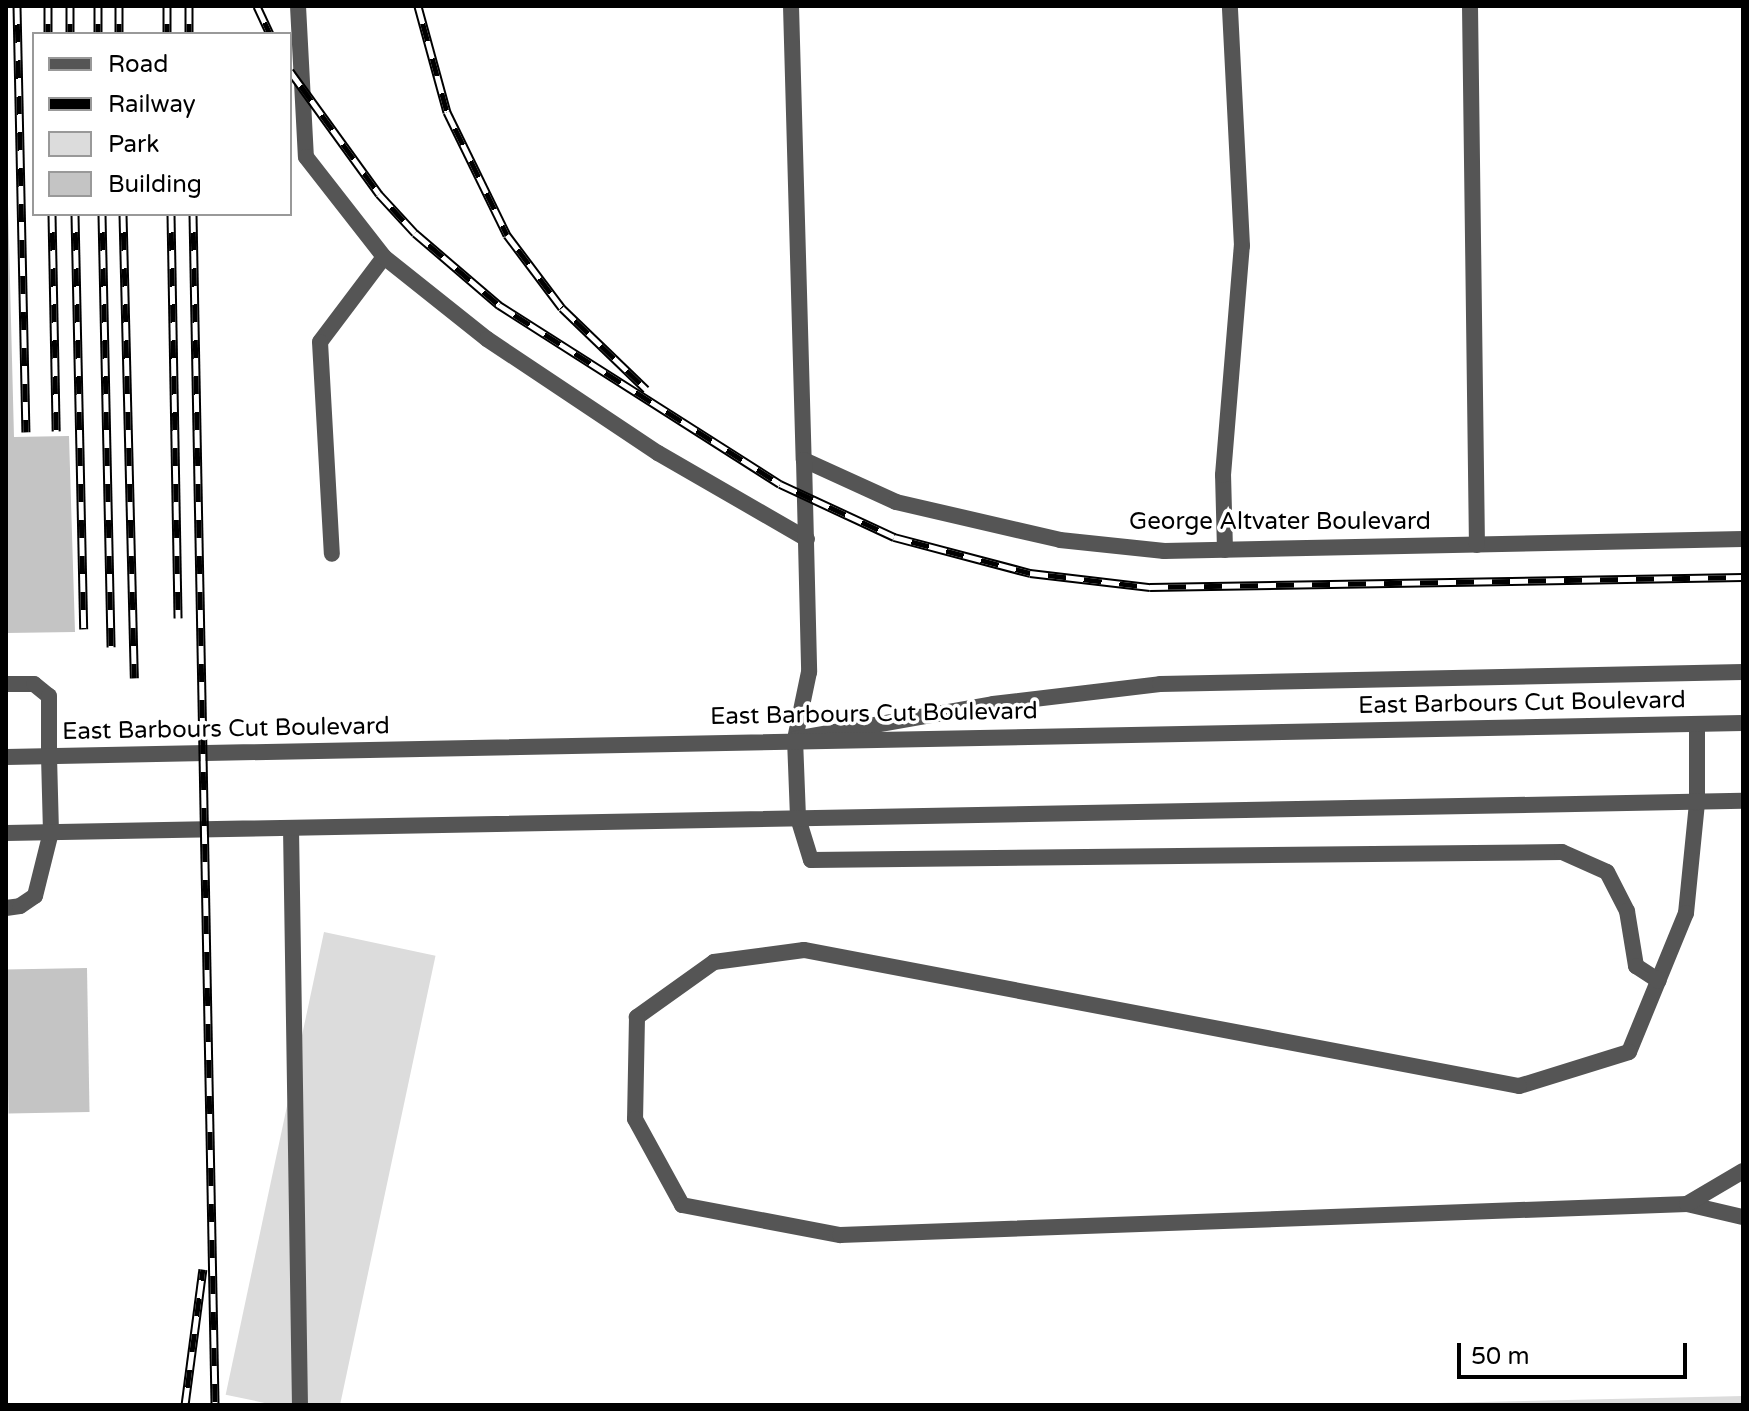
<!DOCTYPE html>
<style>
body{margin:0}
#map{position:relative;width:1749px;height:1411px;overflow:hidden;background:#fff;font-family:"Varela Round",sans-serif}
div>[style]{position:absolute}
.green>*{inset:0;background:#dcdcdc;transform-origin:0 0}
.building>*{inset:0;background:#c4c4c4;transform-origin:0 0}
.service>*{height:16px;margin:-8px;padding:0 8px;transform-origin:8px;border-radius:8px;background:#555}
.tertiary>*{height:16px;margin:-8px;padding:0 8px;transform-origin:8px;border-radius:8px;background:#555}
.rail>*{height:9px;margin-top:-4.5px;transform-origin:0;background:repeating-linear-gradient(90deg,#fff 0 18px,#000 0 36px);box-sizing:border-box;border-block:2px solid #000}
span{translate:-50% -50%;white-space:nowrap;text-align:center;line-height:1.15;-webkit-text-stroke:7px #fff;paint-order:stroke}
.street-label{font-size:24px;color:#000}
.frame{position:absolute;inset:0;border:8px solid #000;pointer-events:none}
.legend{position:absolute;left:32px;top:32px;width:260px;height:184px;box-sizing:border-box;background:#fff;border:2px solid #999;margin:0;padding:10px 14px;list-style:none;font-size:24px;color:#000}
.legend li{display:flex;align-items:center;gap:16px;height:40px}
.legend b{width:40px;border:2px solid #999}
.scale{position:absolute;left:1457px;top:1343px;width:230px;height:36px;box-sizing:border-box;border:4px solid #000;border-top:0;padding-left:10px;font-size:24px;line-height:28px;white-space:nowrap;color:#000;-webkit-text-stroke:6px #fff;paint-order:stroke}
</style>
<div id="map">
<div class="green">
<div style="left:324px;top:932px;width:114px;height:473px;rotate:12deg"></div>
<div style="clip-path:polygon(1743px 1396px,1743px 1405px,1343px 1405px)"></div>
</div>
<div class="building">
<div style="clip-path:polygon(6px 126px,14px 437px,69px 436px,75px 632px,6px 633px)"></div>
<div style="left:87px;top:968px;width:144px;height:81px;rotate:89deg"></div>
</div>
<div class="service">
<div style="left:298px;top:6px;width:151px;rotate:87deg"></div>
<div style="left:306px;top:157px;width:127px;rotate:52deg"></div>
<div style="left:384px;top:257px;width:106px;rotate:127deg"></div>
<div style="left:320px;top:342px;width:212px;rotate:86.8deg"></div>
<div style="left:791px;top:6px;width:454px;rotate:88.4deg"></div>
<div style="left:804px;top:460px;width:101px;rotate:24.5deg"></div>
<div style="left:896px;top:502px;width:168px;rotate:13deg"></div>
<div style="left:1060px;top:540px;width:105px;rotate:6deg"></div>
<div style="left:1164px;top:551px;width:579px;rotate:-1.19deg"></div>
<div style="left:1470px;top:6px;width:539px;rotate:89.26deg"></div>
<div style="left:384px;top:257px;width:132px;rotate:38.5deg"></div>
<div style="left:487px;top:339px;width:206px;rotate:33.7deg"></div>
<div style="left:658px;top:453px;width:172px;rotate:30deg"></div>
<div style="left:804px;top:460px;width:212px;rotate:88.6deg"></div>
<div style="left:809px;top:672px;width:68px;rotate:101.8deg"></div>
<div style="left:795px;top:739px;width:201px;rotate:-10deg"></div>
<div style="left:993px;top:704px;width:168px;rotate:-6.8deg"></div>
<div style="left:1160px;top:684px;width:583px;rotate:-1.18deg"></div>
<div style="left:1225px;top:550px;width:75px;rotate:-91.5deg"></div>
<div style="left:1223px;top:475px;width:230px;rotate:-85.3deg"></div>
<div style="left:1242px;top:246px;width:240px;rotate:-92.9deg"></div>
<div style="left:6px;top:684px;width:28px"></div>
<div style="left:34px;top:684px;width:19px;rotate:39deg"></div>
<div style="left:49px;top:696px;width:60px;rotate:90deg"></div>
<div style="left:1697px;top:803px;width:111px;rotate:95.7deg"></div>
<div style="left:1686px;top:913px;width:150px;rotate:112.3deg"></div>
<div style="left:1629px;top:1052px;width:115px;rotate:162.8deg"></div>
<div style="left:1519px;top:1086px;width:728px;rotate:-169.23deg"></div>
<div style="left:804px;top:950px;width:91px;rotate:172.4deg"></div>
<div style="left:714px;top:962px;width:95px;rotate:144.5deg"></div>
<div style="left:637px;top:1017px;width:102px;rotate:91.1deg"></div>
<div style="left:635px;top:1119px;width:98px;rotate:61.3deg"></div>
<div style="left:682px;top:1205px;width:161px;rotate:10.8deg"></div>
<div style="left:840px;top:1235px;width:848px;rotate:-2.1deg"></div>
<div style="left:1687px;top:1204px;width:57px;rotate:13.1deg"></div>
<div style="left:798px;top:818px;width:44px;rotate:72.8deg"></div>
<div style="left:811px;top:860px;width:751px;rotate:-0.61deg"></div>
<div style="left:1562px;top:852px;width:49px;rotate:24deg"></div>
<div style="left:1607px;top:872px;width:44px;rotate:62.9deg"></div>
<div style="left:1627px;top:911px;width:56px;rotate:80.7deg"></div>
<div style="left:1636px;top:966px;width:27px;rotate:33deg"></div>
<div style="left:291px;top:828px;width:577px;rotate:89.11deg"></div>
<div style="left:6px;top:908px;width:14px;rotate:-8deg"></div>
<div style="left:20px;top:906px;width:18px;rotate:-34deg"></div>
<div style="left:35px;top:896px;width:66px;rotate:-76deg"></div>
<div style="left:1687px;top:1204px;width:65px;rotate:-30.5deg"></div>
</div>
<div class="tertiary">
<div style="left:1697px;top:724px;width:79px;rotate:90deg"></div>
<div style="left:795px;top:739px;width:79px;rotate:87.8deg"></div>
<div style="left:49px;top:756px;width:76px;rotate:88.5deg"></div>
<div style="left:6px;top:757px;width:1737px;rotate:-1.12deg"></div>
<div style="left:6px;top:833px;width:1737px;rotate:-1.06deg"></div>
</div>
<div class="rail">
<div style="left:17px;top:6px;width:426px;rotate:88.8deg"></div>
<div style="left:48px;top:6px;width:28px;rotate:90deg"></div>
<div style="left:70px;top:6px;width:28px;rotate:90deg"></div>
<div style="left:98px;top:6px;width:28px;rotate:90deg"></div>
<div style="left:119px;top:6px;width:28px;rotate:90deg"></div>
<div style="left:167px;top:6px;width:28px;rotate:90deg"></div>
<div style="left:189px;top:6px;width:28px;rotate:90deg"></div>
<div style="left:257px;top:6px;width:31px;rotate:65deg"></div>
<div style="left:418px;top:6px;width:110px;rotate:74.7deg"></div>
<div style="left:447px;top:112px;width:137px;rotate:64deg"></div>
<div style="left:507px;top:235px;width:91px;rotate:53deg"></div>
<div style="left:562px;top:308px;width:117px;rotate:44deg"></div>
<div style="left:290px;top:71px;width:152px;rotate:54.1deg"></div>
<div style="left:379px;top:194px;width:53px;rotate:47.3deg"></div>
<div style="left:415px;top:233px;width:111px;rotate:40.6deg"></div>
<div style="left:499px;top:305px;width:333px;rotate:32.5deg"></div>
<div style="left:780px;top:484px;width:126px;rotate:24.9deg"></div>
<div style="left:894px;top:537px;width:141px;rotate:14.8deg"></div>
<div style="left:1030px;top:573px;width:121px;rotate:6.7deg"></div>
<div style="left:1150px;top:587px;width:593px;rotate:-0.97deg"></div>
<div style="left:52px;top:214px;width:217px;rotate:88.9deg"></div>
<div style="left:75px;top:214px;width:415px;rotate:88.8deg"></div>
<div style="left:102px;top:214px;width:433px;rotate:88.8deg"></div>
<div style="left:123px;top:214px;width:464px;rotate:88.6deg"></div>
<div style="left:171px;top:214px;width:404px;rotate:89deg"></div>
<div style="left:193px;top:214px;width:1191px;rotate:88.94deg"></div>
<div style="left:185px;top:1405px;width:137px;rotate:-82.5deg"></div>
</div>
<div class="street-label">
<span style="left:1280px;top:522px">George Altvater Boulevard</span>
<span style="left:1522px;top:703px;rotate:-1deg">East Barbours Cut Boulevard</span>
<span style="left:874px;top:714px;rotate:-1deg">East Barbours Cut Boulevard</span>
<span style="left:226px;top:729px;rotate:-1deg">East Barbours Cut Boulevard</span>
</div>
<div class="frame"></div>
<ul class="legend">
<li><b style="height:10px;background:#555"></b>Road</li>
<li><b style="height:10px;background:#000"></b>Railway</li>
<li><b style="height:22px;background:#dcdcdc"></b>Park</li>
<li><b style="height:22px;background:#c4c4c4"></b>Building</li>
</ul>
<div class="scale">50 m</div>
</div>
